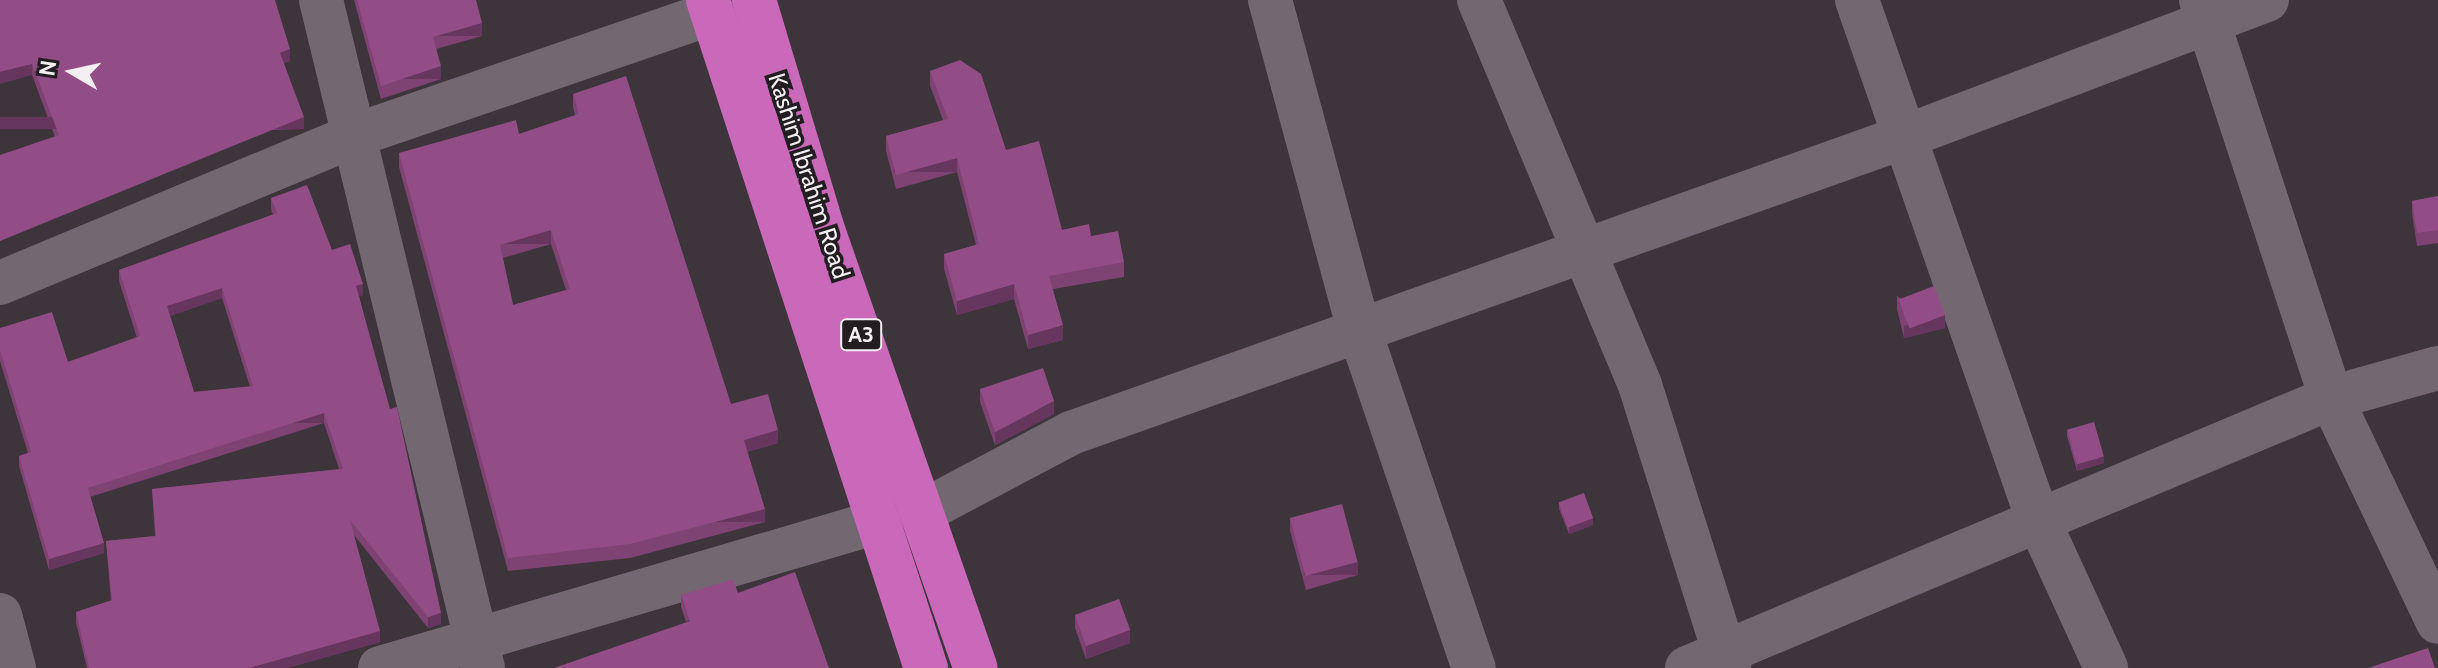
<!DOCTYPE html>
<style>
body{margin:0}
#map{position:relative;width:2438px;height:668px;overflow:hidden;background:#3e343c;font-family:Cabin,sans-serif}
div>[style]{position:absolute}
.minor>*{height:44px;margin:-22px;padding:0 22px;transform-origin:22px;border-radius:22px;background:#736871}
.highway>*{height:44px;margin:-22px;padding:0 22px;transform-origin:22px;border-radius:22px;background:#ca68b9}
.wall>*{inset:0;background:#7e4273}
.shaded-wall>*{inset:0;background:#66365e;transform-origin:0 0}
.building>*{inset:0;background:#924d86;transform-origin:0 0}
span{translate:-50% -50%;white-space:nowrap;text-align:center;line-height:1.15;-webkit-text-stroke:7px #221d21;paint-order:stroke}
.shield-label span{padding:2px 6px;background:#221d21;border:2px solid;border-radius:6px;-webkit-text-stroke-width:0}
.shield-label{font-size:22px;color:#f4eef2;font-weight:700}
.street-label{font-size:24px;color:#f4eef2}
.north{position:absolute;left:32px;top:32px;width:80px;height:80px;-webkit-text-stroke:6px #221d21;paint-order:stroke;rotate:279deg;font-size:22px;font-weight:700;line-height:32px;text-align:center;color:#f4eef2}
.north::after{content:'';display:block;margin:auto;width:28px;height:36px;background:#f4eef2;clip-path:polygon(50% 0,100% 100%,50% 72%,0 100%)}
</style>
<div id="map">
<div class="minor">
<div style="left:321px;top:0;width:687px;rotate:76.37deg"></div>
<div style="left:1270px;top:0;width:341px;rotate:74.9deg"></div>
<div style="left:1359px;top:329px;width:358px;rotate:71.3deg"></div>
<div style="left:1479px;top:0;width:417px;rotate:67.3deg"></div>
<div style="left:1640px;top:385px;width:297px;rotate:72.5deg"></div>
<div style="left:1857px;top:0;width:547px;rotate:70.8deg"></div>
<div style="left:2037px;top:517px;width:166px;rotate:65.4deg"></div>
<div style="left:2201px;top:0;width:419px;rotate:71.9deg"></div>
<div style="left:2331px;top:398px;width:248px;rotate:64.5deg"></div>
<div style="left:0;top:283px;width:382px;rotate:-22.6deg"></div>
<div style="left:353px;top:136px;width:379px;rotate:-18.9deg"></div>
<div style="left:920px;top:513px;width:171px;rotate:-27.9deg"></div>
<div style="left:1071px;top:433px;width:884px;rotate:-19.56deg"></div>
<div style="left:1904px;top:137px;width:388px;rotate:-20.7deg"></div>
<div style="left:0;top:615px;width:55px;rotate:75.2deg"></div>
<div style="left:380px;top:668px;width:515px;rotate:-16.36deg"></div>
<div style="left:1687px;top:668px;width:698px;rotate:-22.75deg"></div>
<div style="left:2331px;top:398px;width:111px;rotate:-15.7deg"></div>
</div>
<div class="highway">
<div style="left:708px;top:0;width:703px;rotate:71.93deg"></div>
<div style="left:754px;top:0;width:237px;rotate:73.3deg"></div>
<div style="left:822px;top:227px;width:467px;rotate:70.8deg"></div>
</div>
<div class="wall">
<div style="clip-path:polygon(0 0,290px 61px,284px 63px,304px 129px,55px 137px,32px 75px)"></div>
<div style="clip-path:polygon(354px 0,476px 0,482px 36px,436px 49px,441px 79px,381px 99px)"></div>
<div style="clip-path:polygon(930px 71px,1006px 150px,1062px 230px,1091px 236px,1124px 262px,1124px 277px,1053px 289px,1063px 340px,1028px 349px,1014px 299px,957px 315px,944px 269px,944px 254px,976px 245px,957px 172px,896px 189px,886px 151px,886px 136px,943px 120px,930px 86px)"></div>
<div style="clip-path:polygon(evenodd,573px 94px,731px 404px,778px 443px,747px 452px,765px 522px,630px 558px,508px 571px,399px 167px,399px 153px,519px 134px,575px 115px,573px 107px,573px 94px,551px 244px,566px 290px,513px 305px,503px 258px,551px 244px)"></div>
<div style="clip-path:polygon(2438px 196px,2438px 243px,2417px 246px,2412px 213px,2412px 201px)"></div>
<div style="clip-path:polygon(evenodd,271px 198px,332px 250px,363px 295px,359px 296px,441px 624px,428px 628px,354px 535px,380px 642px,287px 668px,87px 668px,76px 623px,76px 612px,111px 601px,106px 541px,155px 536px,152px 489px,339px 469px,324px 423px,90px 497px,104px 553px,49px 570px,19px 466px,19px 456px,28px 453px,0 361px,0 328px,68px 362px,137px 338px,119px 281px,119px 270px,273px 215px,271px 209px,271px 198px,222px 298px,250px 387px,194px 392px,170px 316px,222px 298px)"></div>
<div style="clip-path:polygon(1897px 296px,1945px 328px,1904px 338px,1897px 309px)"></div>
<div style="clip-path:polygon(980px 389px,1054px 414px,995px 445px,980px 402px)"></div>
<div style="clip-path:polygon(2067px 430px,2104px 463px,2077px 471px,2067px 436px)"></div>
<div style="clip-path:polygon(1559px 502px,1593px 525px,1569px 534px,1559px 509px)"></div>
<div style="clip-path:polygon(1290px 519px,1358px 575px,1306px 590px,1290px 531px)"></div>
<div style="clip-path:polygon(795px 572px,686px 622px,681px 607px,681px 595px,738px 593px)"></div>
<div style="clip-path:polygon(1075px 616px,1130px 643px,1086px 659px,1075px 628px)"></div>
</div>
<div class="shaded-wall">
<div style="left:482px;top:23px;width:13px;height:51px;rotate:90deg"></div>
<div style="clip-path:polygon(290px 49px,290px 61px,280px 65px,280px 53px)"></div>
<div style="clip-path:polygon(32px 64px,32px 75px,0 84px,0 72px)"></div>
<div style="left:441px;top:66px;width:13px;height:63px;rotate:90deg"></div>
<div style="left:304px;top:117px;width:12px;height:328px;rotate:90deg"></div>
<div style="left:957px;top:158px;width:14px;height:63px;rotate:90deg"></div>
<div style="left:551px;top:230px;width:14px;height:53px;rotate:90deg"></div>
<div style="clip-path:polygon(363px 284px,363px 295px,356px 297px,356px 286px)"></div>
<div style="clip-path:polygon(1014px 284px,1014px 299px,957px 315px,957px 301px)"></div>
<div style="clip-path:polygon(222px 288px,222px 298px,167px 317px,167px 306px)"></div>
<div style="clip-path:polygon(1945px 315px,1945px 328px,1904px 338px,1904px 326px)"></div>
<div style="clip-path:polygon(1063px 325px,1063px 340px,1028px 349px,1028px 335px)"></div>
<div style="clip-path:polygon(1054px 401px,1054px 414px,995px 445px,995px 432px)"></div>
<div style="left:324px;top:413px;width:10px;height:248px;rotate:90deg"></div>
<div style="clip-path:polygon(778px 430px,778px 443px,744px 453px,744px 440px)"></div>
<div style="clip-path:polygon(2104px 457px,2104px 463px,2077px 471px,2077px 464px)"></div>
<div style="left:765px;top:509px;width:13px;height:139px;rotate:90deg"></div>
<div style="clip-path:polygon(1593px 518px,1593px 525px,1569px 534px,1569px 527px)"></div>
<div style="clip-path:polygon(104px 543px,104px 553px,49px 570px,49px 559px)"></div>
<div style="left:1358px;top:562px;width:13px;height:54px;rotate:90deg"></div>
<div style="clip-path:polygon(441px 613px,441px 624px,428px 628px,428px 617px)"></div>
<div style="clip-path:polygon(1130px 630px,1130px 643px,1086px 659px,1086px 646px)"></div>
<div style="clip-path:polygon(380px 631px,380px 642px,287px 668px,249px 668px)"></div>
</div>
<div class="building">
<div style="clip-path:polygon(0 0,275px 0,290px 49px,280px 53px,304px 117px,0 241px,0 155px,59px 135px,32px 64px,0 72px)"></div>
<div style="clip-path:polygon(357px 0,476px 0,482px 23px,433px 37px,441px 66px,381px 86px)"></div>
<div style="clip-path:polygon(960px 60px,981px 74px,1006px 150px,1039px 141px,1062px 230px,1089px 224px,1091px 236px,1118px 231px,1124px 262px,1049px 276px,1063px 325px,1028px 335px,1014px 284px,957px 301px,944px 254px,979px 244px,957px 158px,896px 175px,886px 136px,948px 119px,930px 71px)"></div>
<div style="clip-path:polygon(evenodd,626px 76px,731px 404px,768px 394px,778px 430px,744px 440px,765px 509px,630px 544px,508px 558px,399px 153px,516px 120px,519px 134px,579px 114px,573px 94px,626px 76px,551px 230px,570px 289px,513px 305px,500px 245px,551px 230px)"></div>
<div style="clip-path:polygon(evenodd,307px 185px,332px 250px,350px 244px,363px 284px,356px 286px,390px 409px,397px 407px,441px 613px,428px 617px,350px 520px,380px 631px,249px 668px,89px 668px,76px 612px,112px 600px,106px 541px,156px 536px,152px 489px,343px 469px,324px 413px,88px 488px,104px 543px,49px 559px,19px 456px,31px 452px,0 350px,0 328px,52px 312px,68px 362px,140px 336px,119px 270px,277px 213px,271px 198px,307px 185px,222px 288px,253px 386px,194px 392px,167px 306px,222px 288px)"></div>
<div style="clip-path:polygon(2438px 196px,2438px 230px,2417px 233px,2412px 201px)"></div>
<div style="left:1934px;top:286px;width:31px;height:38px;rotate:69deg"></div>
<div style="clip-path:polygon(1043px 368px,1054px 401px,995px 432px,980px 389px)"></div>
<div style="left:2094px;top:422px;width:36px;height:28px;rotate:74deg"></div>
<div style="left:1584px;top:493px;width:27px;height:27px;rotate:70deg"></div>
<div style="left:1342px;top:504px;width:60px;height:54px;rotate:75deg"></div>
<div style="clip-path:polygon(795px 572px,829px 668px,554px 668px,690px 621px,681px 595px,733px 579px,738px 593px)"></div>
<div style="left:1119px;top:599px;width:33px;height:47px;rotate:70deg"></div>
<div style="clip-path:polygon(2428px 648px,2435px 668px,2368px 668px)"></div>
</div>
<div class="shield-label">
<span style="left:861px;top:335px">A3</span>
</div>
<div class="street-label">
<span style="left:809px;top:176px;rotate:72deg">Kashim Ibrahim Road</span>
</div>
<div class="north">N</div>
</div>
